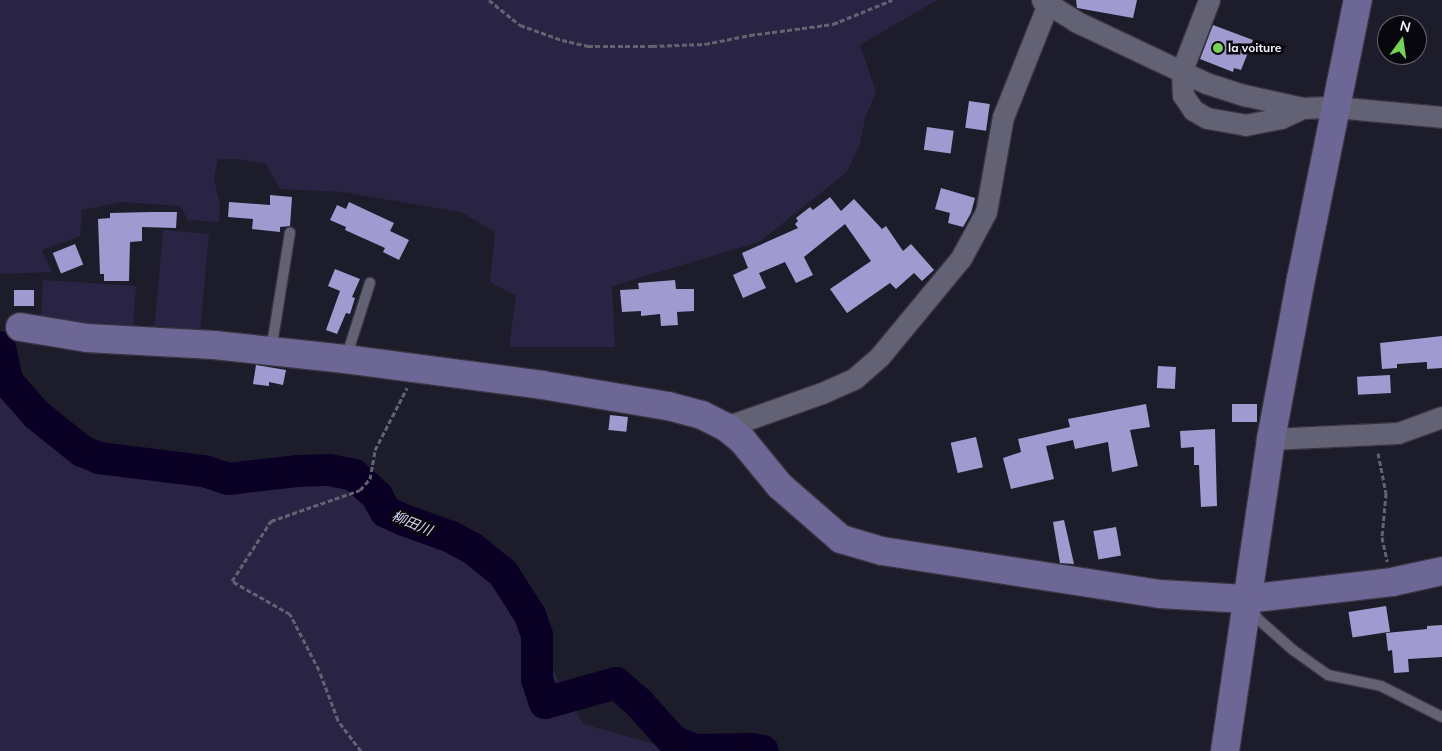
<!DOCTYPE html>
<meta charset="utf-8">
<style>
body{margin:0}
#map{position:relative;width:1442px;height:751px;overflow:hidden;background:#1d1c2b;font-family:Mulish,"Noto Sans JP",sans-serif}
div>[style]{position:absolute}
.green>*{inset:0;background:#292444;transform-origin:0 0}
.stream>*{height:5.5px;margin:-2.75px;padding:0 2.75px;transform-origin:2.75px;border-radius:2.75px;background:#0a0025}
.river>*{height:32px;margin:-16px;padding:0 16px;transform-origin:16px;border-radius:16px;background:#0a0025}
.building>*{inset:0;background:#9f9acf;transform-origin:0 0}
.path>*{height:3px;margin-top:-1.5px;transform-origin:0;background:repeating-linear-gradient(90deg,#636270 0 5px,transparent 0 7.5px)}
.roads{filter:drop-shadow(1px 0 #373542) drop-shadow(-1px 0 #373542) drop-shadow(0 1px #373542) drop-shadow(0 -1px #373542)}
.lane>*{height:10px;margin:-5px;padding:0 5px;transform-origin:5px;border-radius:5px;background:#636275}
.street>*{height:21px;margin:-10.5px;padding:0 10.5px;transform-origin:10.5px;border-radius:10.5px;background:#636275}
.secondary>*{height:28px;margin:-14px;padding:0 14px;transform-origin:14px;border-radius:14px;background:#6d6795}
.dots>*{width:14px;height:14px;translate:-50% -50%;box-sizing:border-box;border:2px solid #08070e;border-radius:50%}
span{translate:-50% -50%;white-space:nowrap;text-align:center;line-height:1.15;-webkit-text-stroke:5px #08070e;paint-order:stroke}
.poi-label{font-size:12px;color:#f2f2fd;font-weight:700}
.left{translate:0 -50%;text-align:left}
.water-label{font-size:14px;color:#d9d7f6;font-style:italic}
.north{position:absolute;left:1377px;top:15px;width:50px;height:50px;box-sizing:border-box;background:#08070e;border:1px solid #66656e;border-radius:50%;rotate:14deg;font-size:14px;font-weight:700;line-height:20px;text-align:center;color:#f2f2fd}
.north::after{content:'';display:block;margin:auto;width:18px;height:22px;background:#77d259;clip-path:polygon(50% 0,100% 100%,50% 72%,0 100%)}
</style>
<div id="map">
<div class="green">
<div style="clip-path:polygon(0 0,937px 0,860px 45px,876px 92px,865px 118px,860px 144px,847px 172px,759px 242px,612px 286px,615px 347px,509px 347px,516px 296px,490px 282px,495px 232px,461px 212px,342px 192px,280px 189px,266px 164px,238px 159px,218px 159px,214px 178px,220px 206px,219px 222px,188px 220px,180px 206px,122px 202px,82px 210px,80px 236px,42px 250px,52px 272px,0 274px)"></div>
<div style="left:163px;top:230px;width:46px;height:96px;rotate:5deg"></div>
<div style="clip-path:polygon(43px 280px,136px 286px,133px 328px,67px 323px,41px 316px)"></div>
<div style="clip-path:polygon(0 391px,53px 440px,78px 457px,173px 471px,233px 486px,302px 481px,330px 475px,362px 487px,383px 517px,457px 546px,495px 570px,524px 618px,583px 724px,680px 751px,0 751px)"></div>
</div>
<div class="stream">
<div style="left:0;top:379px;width:7px;rotate:16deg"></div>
</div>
<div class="river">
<div style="left:0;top:347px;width:35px;rotate:78deg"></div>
<div style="left:7px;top:381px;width:45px;rotate:48.6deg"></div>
<div style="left:37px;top:415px;width:58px;rotate:38.7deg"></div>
<div style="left:82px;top:451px;width:18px;rotate:22deg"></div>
<div style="left:99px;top:458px;width:106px;rotate:7.1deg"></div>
<div style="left:204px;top:471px;width:25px;rotate:18deg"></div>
<div style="left:228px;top:479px;width:69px;rotate:-6.6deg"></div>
<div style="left:297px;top:471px;width:32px;rotate:-2deg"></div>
<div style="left:329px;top:470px;width:25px;rotate:11deg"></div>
<div style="left:354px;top:475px;width:31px;rotate:42deg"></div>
<div style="left:377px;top:496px;width:18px;rotate:61deg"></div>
<div style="left:386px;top:512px;width:20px;rotate:24deg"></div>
<div style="left:404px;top:520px;width:50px;rotate:19.9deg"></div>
<div style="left:451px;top:537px;width:24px;rotate:28deg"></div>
<div style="left:472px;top:548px;width:40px;rotate:39deg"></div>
<div style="left:503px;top:573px;width:50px;rotate:57.3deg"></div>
<div style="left:530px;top:615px;width:21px;rotate:71deg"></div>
<div style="left:537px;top:635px;width:44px;rotate:90deg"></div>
<div style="left:537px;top:679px;width:25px;rotate:72deg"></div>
<div style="left:545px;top:703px;width:74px;rotate:-15.7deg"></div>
<div style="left:616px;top:683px;width:30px;rotate:41deg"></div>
<div style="left:639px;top:703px;width:51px;rotate:48.2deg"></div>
<div style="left:673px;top:741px;width:24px;rotate:22deg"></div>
<div style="left:695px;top:750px;width:57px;rotate:-1deg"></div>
<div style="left:752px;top:749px;width:11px;rotate:10deg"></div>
</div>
<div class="building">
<div style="clip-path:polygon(1076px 0,1137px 0,1133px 18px,1077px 8px)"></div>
<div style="clip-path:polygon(1213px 25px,1253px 40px,1241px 70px,1234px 68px,1233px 72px,1200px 59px)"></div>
<div style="left:969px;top:101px;width:21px;height:27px;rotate:8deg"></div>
<div style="left:927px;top:127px;width:27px;height:23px;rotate:8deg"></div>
<div style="clip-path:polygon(941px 188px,975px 198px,971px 213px,963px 227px,948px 223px,950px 213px,935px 209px)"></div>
<div style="clip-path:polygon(270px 195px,292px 197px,290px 226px,280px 227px,280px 232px,252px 229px,253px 219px,228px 217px,229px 202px,270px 205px)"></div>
<div style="clip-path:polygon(830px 197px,841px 211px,854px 199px,882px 229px,886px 226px,903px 251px,911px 244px,934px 270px,922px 281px,914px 273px,896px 289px,890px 283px,847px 313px,830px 289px,871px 261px,845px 224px,804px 257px,813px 275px,796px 283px,785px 262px,759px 273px,766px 288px,743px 298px,733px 275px,748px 268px,742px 253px,798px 228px,795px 224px,798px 221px,796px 218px,810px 207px,813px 210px)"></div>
<div style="clip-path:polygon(349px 202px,394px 223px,390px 231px,409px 240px,399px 260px,383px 252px,385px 248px,345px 230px,346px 227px,330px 220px,337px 205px,346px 209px)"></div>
<div style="clip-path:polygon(151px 212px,177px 212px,176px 228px,142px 227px,142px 241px,130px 242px,129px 281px,104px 281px,104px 274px,100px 274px,98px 219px,110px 218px,110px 213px)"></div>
<div style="left:75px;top:244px;width:22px;height:24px;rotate:68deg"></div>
<div style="clip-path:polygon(335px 269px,360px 279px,352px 297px,355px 298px,350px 314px,346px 313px,337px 334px,326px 330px,340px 291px,328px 286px)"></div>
<div style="clip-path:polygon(675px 280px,676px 289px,694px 289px,694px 311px,677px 312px,678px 325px,661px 326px,660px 314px,641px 316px,641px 311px,622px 312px,620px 290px,639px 289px,638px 283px)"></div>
<div style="left:14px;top:290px;width:20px;height:16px"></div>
<div style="clip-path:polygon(1442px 336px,1442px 368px,1427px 369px,1427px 362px,1397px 364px,1397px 368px,1382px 369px,1380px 343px)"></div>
<div style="clip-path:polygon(256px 365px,286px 370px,283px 385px,269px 382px,269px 386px,253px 384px)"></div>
<div style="left:1158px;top:366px;width:18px;height:22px;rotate:3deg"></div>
<div style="left:1390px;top:375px;width:18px;height:33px;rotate:87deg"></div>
<div style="clip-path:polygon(1146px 404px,1150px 427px,1130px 430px,1138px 466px,1112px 472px,1108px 442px,1075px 449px,1073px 440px,1046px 446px,1054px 479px,1011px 489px,1003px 458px,1021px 452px,1018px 439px,1070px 427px,1068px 419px)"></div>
<div style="left:1232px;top:404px;width:25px;height:18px"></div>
<div style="left:610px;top:415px;width:18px;height:15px;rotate:6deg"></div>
<div style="clip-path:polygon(1215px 429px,1217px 506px,1201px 507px,1199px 465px,1194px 465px,1194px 447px,1181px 448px,1180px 431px)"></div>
<div style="left:976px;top:437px;width:31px;height:26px;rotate:77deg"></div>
<div style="clip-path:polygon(1064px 520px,1074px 564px,1060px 563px,1053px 522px)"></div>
<div style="left:1116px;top:527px;width:29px;height:23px;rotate:80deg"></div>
<div style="left:1386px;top:606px;width:26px;height:38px;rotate:81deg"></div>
<div style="clip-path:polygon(1442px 625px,1442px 657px,1408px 659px,1409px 672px,1394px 673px,1392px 650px,1388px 651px,1386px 633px,1427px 629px,1427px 626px)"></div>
</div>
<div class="path">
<div style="left:489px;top:0;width:40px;rotate:39deg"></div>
<div style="left:520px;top:25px;width:45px;rotate:19.7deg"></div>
<div style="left:562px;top:40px;width:27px;rotate:13deg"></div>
<div style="left:588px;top:46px;width:64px"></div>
<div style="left:652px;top:46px;width:53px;rotate:-2.2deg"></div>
<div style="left:705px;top:44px;width:46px;rotate:-11.3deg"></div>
<div style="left:750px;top:35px;width:84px;rotate:-7.5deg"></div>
<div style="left:833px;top:24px;width:64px;rotate:-22.1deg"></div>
<div style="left:1378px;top:453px;width:41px;rotate:78.7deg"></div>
<div style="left:1386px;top:493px;width:44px;rotate:95.2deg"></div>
<div style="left:1382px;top:537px;width:25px;rotate:78deg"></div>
<div style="left:361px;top:751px;width:39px;rotate:-127deg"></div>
<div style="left:338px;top:720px;width:53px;rotate:-110.8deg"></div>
<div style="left:319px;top:670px;width:63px;rotate:-117.4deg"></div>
<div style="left:290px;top:614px;width:67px;rotate:-150.4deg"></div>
<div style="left:232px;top:581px;width:72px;rotate:-57deg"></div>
<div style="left:271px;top:521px;width:94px;rotate:-19.2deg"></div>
<div style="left:360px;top:490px;width:15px;rotate:-48deg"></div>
<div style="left:370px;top:479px;width:29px;rotate:-80deg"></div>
<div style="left:375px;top:450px;width:70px;rotate:-62.7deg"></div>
</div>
<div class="roads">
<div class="lane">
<div style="left:271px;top:351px;width:120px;rotate:-80.9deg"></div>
<div style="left:346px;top:358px;width:79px;rotate:-72.3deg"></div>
<div style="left:1252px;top:609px;width:12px;rotate:59deg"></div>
<div style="left:1258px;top:619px;width:47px;rotate:41.5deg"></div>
<div style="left:1293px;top:650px;width:43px;rotate:35.5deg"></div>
<div style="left:1328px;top:675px;width:54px;rotate:11.7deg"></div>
<div style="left:1381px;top:686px;width:68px;rotate:26.9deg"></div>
</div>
<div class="street">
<div style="left:1042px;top:0;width:39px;rotate:32deg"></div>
<div style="left:1075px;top:21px;width:145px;rotate:25.3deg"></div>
<div style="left:1206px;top:83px;width:40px;rotate:18deg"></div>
<div style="left:1244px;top:95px;width:59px;rotate:12.6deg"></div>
<div style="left:1302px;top:108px;width:33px;rotate:-2deg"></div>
<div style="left:1335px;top:107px;width:107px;rotate:5.3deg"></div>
<div style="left:1209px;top:0;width:75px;rotate:111.1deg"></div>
<div style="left:1182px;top:70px;width:25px;rotate:88deg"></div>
<div style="left:1183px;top:95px;width:18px;rotate:56deg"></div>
<div style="left:1193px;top:110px;width:16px;rotate:30deg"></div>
<div style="left:1207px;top:118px;width:39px;rotate:10deg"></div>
<div style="left:1245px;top:125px;width:37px;rotate:-11deg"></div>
<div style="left:1281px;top:118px;width:23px;rotate:-25deg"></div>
<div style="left:726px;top:427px;width:102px;rotate:-19.5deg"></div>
<div style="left:822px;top:393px;width:36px;rotate:-24deg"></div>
<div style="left:855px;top:378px;width:33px;rotate:-41deg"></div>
<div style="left:880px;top:356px;width:127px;rotate:-50.4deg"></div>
<div style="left:961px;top:258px;width:52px;rotate:-61.5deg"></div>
<div style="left:986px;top:212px;width:97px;rotate:-79.9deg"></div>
<div style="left:1003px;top:117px;width:122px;rotate:-68.3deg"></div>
<div style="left:1271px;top:439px;width:127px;rotate:-2.7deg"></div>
<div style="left:1398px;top:433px;width:47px;rotate:-20deg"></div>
</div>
<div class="secondary">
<div style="left:20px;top:327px;width:68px;rotate:9.3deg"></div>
<div style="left:87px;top:338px;width:127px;rotate:3.2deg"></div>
<div style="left:214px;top:345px;width:132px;rotate:6.1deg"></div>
<div style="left:345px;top:359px;width:199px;rotate:7.5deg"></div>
<div style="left:542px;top:385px;width:128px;rotate:9.5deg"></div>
<div style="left:668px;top:406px;width:35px;rotate:15deg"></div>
<div style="left:702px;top:415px;width:27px;rotate:27deg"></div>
<div style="left:726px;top:427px;width:22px;rotate:39deg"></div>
<div style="left:743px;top:441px;width:58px;rotate:50.6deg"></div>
<div style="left:780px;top:486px;width:81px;rotate:41deg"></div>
<div style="left:841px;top:539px;width:43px;rotate:16.3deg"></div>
<div style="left:882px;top:551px;width:281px;rotate:8.8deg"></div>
<div style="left:1160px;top:594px;width:86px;rotate:3.3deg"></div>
<div style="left:1246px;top:599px;width:147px;rotate:-6.6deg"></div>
<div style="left:1392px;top:582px;width:51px;rotate:-12.4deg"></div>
<div style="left:1225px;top:751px;width:315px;rotate:-81.6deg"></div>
<div style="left:1271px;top:439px;width:163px;rotate:-79.4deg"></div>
<div style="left:1301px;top:279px;width:285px;rotate:-78.5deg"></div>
</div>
</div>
<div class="dots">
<div style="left:1218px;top:48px;background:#77d259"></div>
</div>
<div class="poi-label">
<span class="left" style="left:1228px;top:48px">la voiture</span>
</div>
<div class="water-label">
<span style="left:412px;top:523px;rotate:23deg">柳田川</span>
</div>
<div class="north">N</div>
</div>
